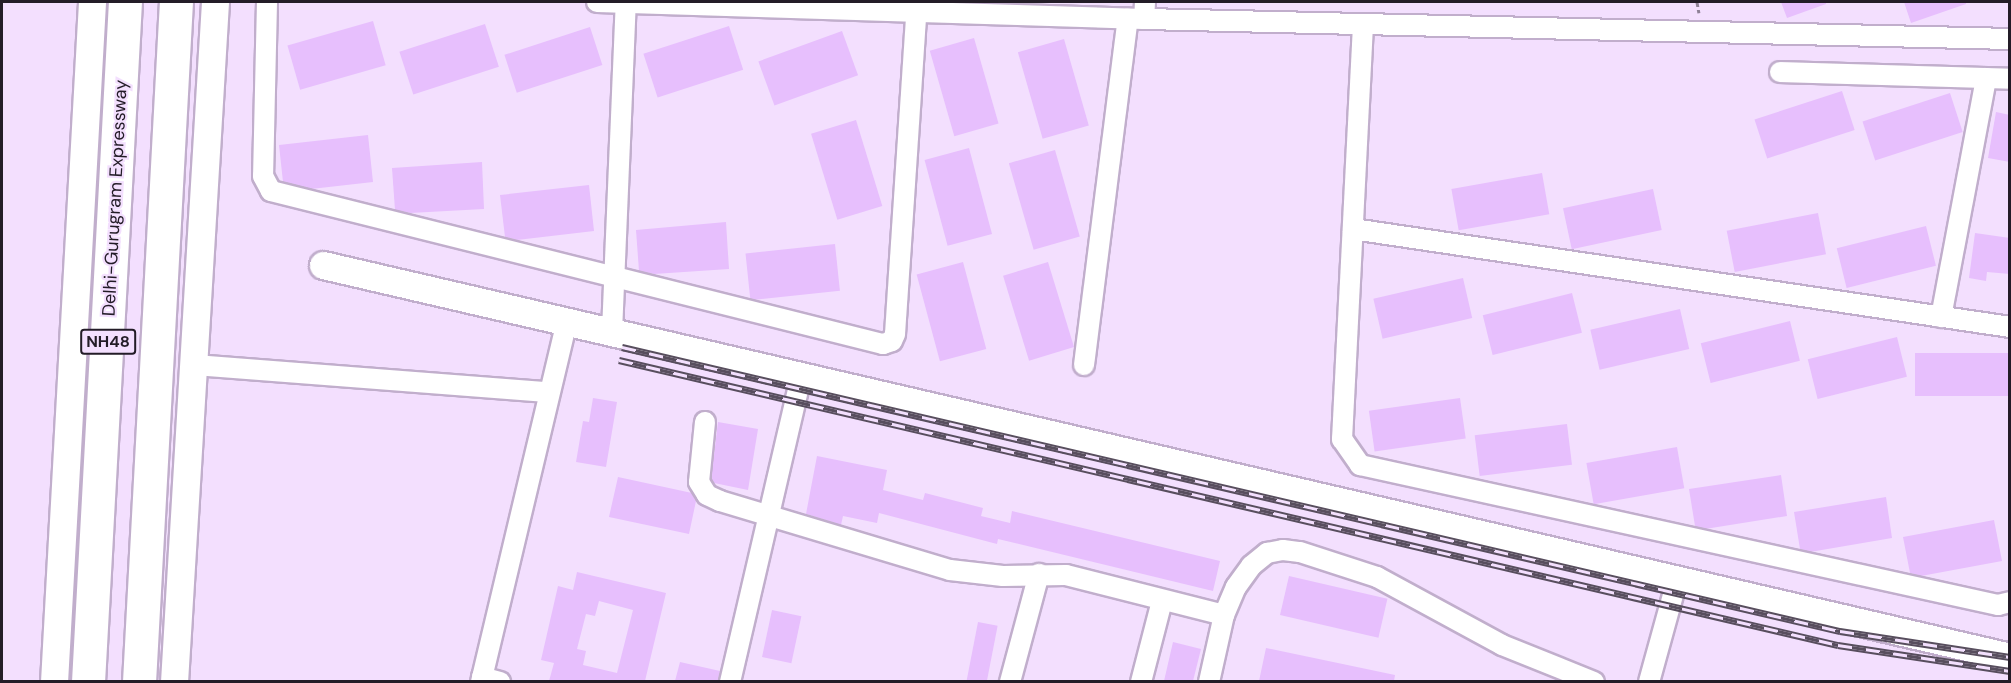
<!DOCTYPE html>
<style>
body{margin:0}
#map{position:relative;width:2011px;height:683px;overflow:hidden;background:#f3dffe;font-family:"DM Sans",sans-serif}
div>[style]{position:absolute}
.building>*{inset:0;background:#e7bffd;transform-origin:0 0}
.path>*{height:3px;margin-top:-1.5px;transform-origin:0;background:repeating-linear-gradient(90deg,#8e8096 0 4.5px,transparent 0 7.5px)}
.roads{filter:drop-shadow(2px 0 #c1aecc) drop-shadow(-2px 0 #c1aecc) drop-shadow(0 2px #c1aecc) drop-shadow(0 -2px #c1aecc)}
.street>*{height:20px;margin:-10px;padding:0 10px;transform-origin:10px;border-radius:10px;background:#fff}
.secondary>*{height:27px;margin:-13.5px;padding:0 13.5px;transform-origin:13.5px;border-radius:13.5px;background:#fff}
.highway>*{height:33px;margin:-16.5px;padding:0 16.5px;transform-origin:16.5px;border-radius:16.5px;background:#fff}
.rail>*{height:7px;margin-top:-3.5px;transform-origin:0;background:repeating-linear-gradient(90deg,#f3dffe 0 14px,#584e5e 0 28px);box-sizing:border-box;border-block:2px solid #584e5e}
span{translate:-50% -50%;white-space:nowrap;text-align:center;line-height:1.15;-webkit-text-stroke:4.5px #f3dffe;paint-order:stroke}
.shield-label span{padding:2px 4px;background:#f3dffe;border:2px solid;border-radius:4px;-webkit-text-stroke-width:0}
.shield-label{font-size:16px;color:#231c27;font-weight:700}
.street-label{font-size:18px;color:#231c27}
.frame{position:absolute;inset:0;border:3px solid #231c27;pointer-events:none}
</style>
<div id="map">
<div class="building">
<div style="clip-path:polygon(1781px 2px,1826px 2px,1826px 4px,1787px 18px)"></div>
<div style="clip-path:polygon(1904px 2px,1966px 2px,1966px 4px,1911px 23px)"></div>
<div style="left:373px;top:21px;width:46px;height:89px;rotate:74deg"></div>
<div style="left:485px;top:24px;width:45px;height:90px;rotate:72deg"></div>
<div style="left:729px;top:26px;width:46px;height:90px;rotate:72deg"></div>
<div style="left:590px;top:27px;width:40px;height:90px;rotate:72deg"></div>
<div style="left:842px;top:31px;width:47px;height:89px;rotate:70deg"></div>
<div style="left:974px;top:38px;width:89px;height:46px;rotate:74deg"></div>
<div style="left:1064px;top:39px;width:90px;height:48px;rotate:74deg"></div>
<div style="left:1842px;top:91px;width:41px;height:92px;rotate:72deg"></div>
<div style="left:1950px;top:93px;width:41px;height:92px;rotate:72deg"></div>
<div style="clip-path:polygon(1996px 112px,2010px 115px,2010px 162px,1988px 158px)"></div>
<div style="left:856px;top:120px;width:90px;height:47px;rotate:73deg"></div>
<div style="clip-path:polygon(368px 135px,373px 182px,311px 189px,283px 182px,279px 145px)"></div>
<div style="left:969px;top:148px;width:89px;height:46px;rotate:75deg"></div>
<div style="left:1055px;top:150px;width:90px;height:48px;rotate:74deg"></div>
<div style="clip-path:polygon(482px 162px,484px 209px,410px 213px,395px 210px,392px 168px)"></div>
<div style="left:1542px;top:173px;width:42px;height:92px;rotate:80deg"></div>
<div style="clip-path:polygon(589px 185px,594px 231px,517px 240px,505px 237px,500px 195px)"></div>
<div style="left:1653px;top:189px;width:42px;height:92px;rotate:78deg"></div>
<div style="left:1818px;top:213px;width:42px;height:93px;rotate:79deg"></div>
<div style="clip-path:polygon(726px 222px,729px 269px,654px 274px,639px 271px,636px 230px)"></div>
<div style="left:1926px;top:226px;width:41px;height:92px;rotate:76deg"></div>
<div style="clip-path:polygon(1975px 233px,2010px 238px,2010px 274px,1987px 272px,1986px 281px,1969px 278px)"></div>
<div style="left:835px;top:244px;width:47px;height:90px;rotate:84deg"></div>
<div style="left:963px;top:262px;width:90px;height:48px;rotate:75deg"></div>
<div style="left:1048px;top:262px;width:89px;height:47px;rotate:73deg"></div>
<div style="left:1463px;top:278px;width:41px;height:92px;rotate:77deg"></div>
<div style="left:1572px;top:293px;width:41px;height:92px;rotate:76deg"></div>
<div style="left:1680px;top:309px;width:41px;height:92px;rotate:77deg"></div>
<div style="left:1790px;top:321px;width:41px;height:92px;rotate:76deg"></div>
<div style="left:1897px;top:337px;width:41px;height:92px;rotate:76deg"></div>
<div style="left:2010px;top:353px;width:43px;height:95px;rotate:90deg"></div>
<div style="clip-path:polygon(593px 398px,617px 402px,606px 467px,576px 462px,583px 421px,589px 422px)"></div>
<div style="left:1460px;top:398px;width:41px;height:92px;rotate:82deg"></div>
<div style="clip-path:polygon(718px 422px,758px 429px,748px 490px,714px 483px,711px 479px)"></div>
<div style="left:1567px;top:424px;width:41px;height:93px;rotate:83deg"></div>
<div style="left:1677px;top:447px;width:42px;height:92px;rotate:80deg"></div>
<div style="clip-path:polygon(817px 456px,887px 470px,883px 490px,923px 500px,925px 493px,983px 508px,981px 516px,1010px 523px,1012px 511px,1220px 561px,1213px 591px,998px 539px,997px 544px,879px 513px,877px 523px,843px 516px,841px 525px,806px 514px)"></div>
<div style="clip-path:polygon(1781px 475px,1787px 516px,1705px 529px,1695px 526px,1689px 489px)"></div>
<div style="clip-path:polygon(618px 477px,692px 493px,696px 501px,689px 534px,609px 517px)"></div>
<div style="clip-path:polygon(1886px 497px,1892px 538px,1810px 552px,1800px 549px,1794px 512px)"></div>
<div style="clip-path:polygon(1994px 520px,2002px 561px,1921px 576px,1910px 573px,1903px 537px)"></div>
<div style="clip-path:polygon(evenodd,577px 572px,666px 593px,645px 681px,549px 681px,554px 663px,541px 660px,558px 586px,573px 590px,577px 572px,599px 601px,633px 610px,617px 673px,583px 665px,586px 651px,577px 649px,586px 614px,595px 616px,599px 601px)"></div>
<div style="left:1289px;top:576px;width:101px;height:40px;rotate:13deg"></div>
<div style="left:772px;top:610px;width:30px;height:48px;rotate:12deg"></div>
<div style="left:978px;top:622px;width:20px;height:61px;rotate:11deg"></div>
<div style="clip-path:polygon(1173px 642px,1201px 649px,1193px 681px,1164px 681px)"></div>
<div style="clip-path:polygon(1266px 648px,1395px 675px,1394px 681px,1259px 681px)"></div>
<div style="clip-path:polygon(680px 662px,720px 671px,718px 681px,675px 681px)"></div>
</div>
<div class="path">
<div style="left:1697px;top:2px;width:11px;rotate:80deg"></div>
</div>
<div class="roads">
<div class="street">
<div style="left:267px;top:2px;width:174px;rotate:91.3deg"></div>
<div style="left:263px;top:176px;width:17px;rotate:62deg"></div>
<div style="left:271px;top:191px;width:631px;rotate:14.04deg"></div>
<div style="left:883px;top:344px;width:9px;rotate:-18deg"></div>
<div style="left:892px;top:341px;width:8px;rotate:-67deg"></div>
<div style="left:895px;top:334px;width:333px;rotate:-86.2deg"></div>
<div style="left:597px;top:2px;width:547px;rotate:1.78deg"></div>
<div style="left:1145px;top:2px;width:17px;rotate:93deg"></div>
<div style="left:1144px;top:19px;width:866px;rotate:1.32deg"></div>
<div style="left:1363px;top:25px;width:415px;rotate:92.9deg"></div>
<div style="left:1342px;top:439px;width:32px;rotate:55deg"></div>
<div style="left:1360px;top:465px;width:653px;rotate:12.38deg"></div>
<div style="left:1998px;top:605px;width:12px;rotate:-14deg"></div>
<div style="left:1780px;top:72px;width:230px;rotate:1.7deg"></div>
<div style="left:1353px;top:229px;width:664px;rotate:8.48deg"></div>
<div style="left:1941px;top:317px;width:243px;rotate:-79.3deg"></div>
<div style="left:612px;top:332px;width:330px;rotate:-87.6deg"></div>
<div style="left:195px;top:365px;width:353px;rotate:4.4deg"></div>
<div style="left:1084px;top:365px;width:349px;rotate:-82.8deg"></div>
<div style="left:705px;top:422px;width:60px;rotate:95.7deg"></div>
<div style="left:699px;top:482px;width:15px;rotate:58deg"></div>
<div style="left:707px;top:495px;width:14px;rotate:25deg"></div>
<div style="left:720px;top:501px;width:240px;rotate:16.7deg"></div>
<div style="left:950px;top:570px;width:53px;rotate:6.5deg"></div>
<div style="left:1003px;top:576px;width:63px;rotate:-0.9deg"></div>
<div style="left:1066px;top:575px;width:163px;rotate:14.2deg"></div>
<div style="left:482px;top:677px;width:19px;rotate:16deg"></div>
<div style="left:481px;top:682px;width:370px;rotate:-76.6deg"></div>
<div style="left:730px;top:682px;width:314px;rotate:-76.9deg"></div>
<div style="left:1010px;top:682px;width:112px;rotate:-75deg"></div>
<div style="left:1141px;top:682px;width:84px;rotate:-75.5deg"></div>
<div style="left:1209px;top:682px;width:69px;rotate:-77.4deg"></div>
<div style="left:1224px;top:615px;width:30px;rotate:-67deg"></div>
<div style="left:1236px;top:587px;width:26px;rotate:-54deg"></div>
<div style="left:1251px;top:566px;width:21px;rotate:-39deg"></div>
<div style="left:1267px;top:553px;width:16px;rotate:-11deg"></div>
<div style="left:1283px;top:550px;width:17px;rotate:7deg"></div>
<div style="left:1300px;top:552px;width:81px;rotate:18deg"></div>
<div style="left:1377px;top:577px;width:142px;rotate:28.5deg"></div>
<div style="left:1502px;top:645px;width:99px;rotate:21.9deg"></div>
<div style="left:1649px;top:682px;width:106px;rotate:-74.6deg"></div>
</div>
<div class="secondary">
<div style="left:323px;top:265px;width:1732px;rotate:13.08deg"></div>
<div style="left:54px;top:682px;width:681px;rotate:-86.8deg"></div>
<div style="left:174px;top:682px;width:681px;rotate:-86.55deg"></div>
</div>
<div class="highway">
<div style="left:88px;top:682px;width:681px;rotate:-86.89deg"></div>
<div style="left:139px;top:682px;width:681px;rotate:-86.89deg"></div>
</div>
</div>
<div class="rail">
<div style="left:622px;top:347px;width:1251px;rotate:13.13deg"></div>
<div style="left:1840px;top:631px;width:172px;rotate:8.7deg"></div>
<div style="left:619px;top:360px;width:1252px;rotate:13.16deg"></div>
<div style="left:1838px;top:645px;width:174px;rotate:8.6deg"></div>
</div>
<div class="shield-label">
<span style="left:108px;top:342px">NH48</span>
</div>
<div class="street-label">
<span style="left:115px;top:198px;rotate:-87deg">Delhi-Gurugram Expressway</span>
</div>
<div class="frame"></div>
</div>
